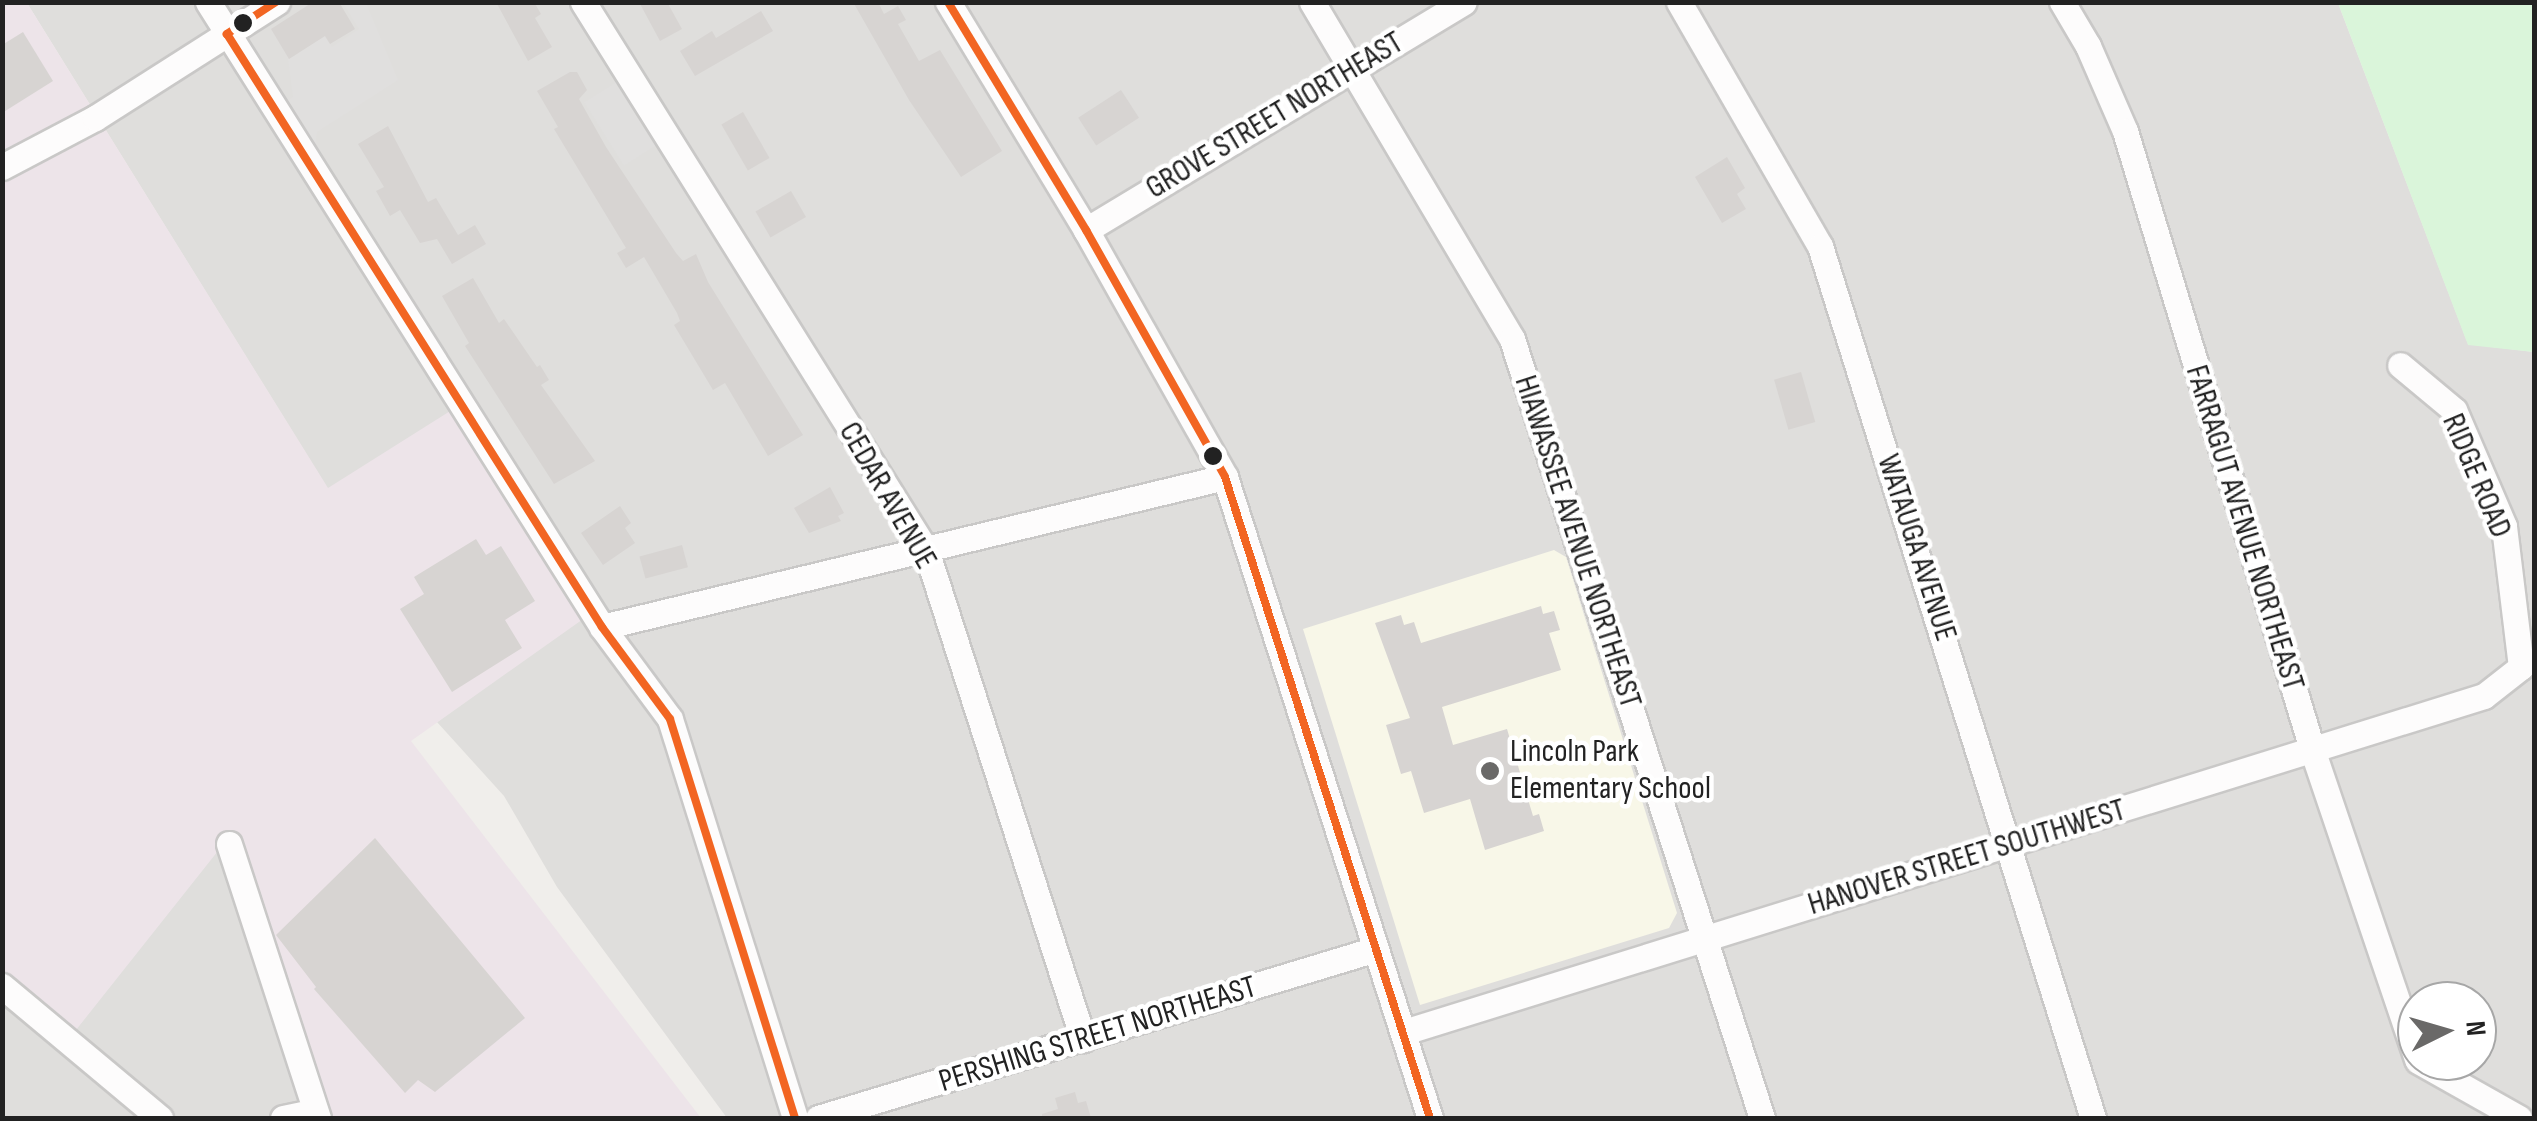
<!DOCTYPE html>
<style>
body{margin:0}
#map{position:relative;width:2537px;height:1121px;overflow:hidden;background:#f0eeeb;font-family:"Sofia Sans Condensed",sans-serif}
div>[style]{position:absolute}
.residential>*{inset:0;background:#dfdedc}
.industrial>*{inset:0;background:#ede4e9}
.education>*{inset:0;background:#f8f7e8}
.park>*{inset:0;background:#daf5da}
.parking>*{inset:0;background:#e0dfde;transform-origin:0 0}
.building>*{inset:0;background:#d7d4d2;transform-origin:0 0}
.roads{filter:drop-shadow(2px 0 #c9c8c7) drop-shadow(-2px 0 #c9c8c7) drop-shadow(0 2px #c9c8c7) drop-shadow(0 -2px #c9c8c7)}
.minor>*{height:25px;margin:-12.5px;padding:0 12.5px;transform-origin:12.5px;border-radius:12.5px;background:#fdfcfc}
.bus-1>*{height:8px;margin:-4px;padding:0 4px;transform-origin:4px;border-radius:4px;background:#f26522}
.dots>*{width:28px;height:28px;translate:-50% -50%;box-sizing:border-box;border:5px solid #fff;border-radius:50%}
span{translate:-50% -50%;white-space:nowrap;text-align:center;line-height:1.15;-webkit-text-stroke:9px #fff;paint-order:stroke}
.street-label{font-size:32px;color:#222}
.poi-label{font-size:32px;color:#222}
.left{translate:0 -50%;text-align:left}
.frame{position:absolute;inset:0;border:5px solid #222;pointer-events:none}
.north{position:absolute;left:2397px;top:981px;width:100px;height:100px;box-sizing:border-box;background:#fff;border:2px solid #a7a7a7;border-radius:50%;rotate:85deg;font-size:28px;font-weight:700;line-height:40px;text-align:center;color:#222}
.north::after{content:'';display:block;margin:auto;width:35px;height:45px;background:#6a6968;clip-path:polygon(50% 0,100% 100%,50% 72%,0 100%)}
</style>
<div id="map">
<div class="residential">
<div style="clip-path:polygon(evenodd,27px 3px,2338px 3px,2468px 344px,2534px 352px,2534px 1118px,727px 1118px,557px 887px,504px 796px,437px 722px,585px 616px,455px 409px,328px 489px,27px 3px,2417px 1001px,2477px 1001px,2477px 1061px,2417px 1061px,2417px 1001px)"></div>
<div style="clip-path:polygon(233px 831px,323px 1118px,3px 1118px,2px 970px,76px 1029px)"></div>
</div>
<div class="industrial">
<div style="clip-path:polygon(2px 3px,27px 3px,328px 488px,455px 408px,586px 617px,411px 741px,701px 1118px,323px 1118px,233px 832px,76px 1030px,3px 970px)"></div>
</div>
<div class="education">
<div style="clip-path:polygon(1554px 550px,1566px 557px,1677px 913px,1669px 928px,1420px 1005px,1303px 629px)"></div>
</div>
<div class="park">
<div style="clip-path:polygon(2338px 3px,2534px 3px,2534px 352px,2468px 345px)"></div>
</div>
<div class="parking">
<div style="clip-path:polygon(343px 3px,366px 3px,398px 80px,317px 132px,314px 153px,284px 103px,293px 97px,288px 59px,325px 36px,332px 47px,359px 29px)"></div>
<div style="left:618px;top:81px;width:75px;height:40px;rotate:58deg"></div>
</div>
<div class="building">
<div style="clip-path:polygon(313px 2px,339px 2px,355px 29px,330px 44px,325px 36px,289px 59px,271px 29px)"></div>
<div style="clip-path:polygon(496px 2px,534px 2px,541px 14px,535px 18px,552px 47px,528px 61px)"></div>
<div style="clip-path:polygon(639px 2px,667px 2px,682px 29px,660px 41px)"></div>
<div style="clip-path:polygon(853px 2px,878px 2px,884px 14px,898px 6px,906px 20px,898px 24px,919px 61px,940px 50px,1002px 151px,961px 177px,909px 100px)"></div>
<div style="clip-path:polygon(761px 11px,773px 31px,695px 76px,680px 51px,712px 31px,716px 38px)"></div>
<div style="clip-path:polygon(23px 32px,53px 81px,2px 113px,2px 45px)"></div>
<div style="clip-path:polygon(570px 72px,577px 72px,587px 90px,579px 99px,606px 147px,676px 253px,683px 261px,696px 254px,708px 282px,803px 435px,768px 456px,725px 383px,713px 390px,674px 325px,680px 321px,677px 313px,644px 257px,626px 268px,617px 253px,626px 248px,554px 129px,558px 127px,537px 91px)"></div>
<div style="left:1121px;top:90px;width:33px;height:51px;rotate:57deg"></div>
<div style="left:743px;top:112px;width:53px;height:25px;rotate:60deg"></div>
<div style="clip-path:polygon(388px 126px,428px 202px,436px 198px,458px 235px,475px 225px,486px 244px,452px 264px,437px 239px,420px 243px,400px 210px,390px 216px,376px 191px,384px 187px,358px 144px)"></div>
<div style="clip-path:polygon(1727px 157px,1745px 188px,1737px 194px,1746px 209px,1722px 223px,1695px 177px)"></div>
<div style="left:791px;top:191px;width:30px;height:41px;rotate:60deg"></div>
<div style="clip-path:polygon(473px 278px,499px 323px,504px 319px,537px 367px,540px 365px,549px 380px,541px 385px,595px 461px,554px 484px,465px 346px,469px 343px,442px 296px)"></div>
<div style="left:1801px;top:372px;width:52px;height:28px;rotate:74deg"></div>
<div style="clip-path:polygon(830px 487px,844px 513px,838px 516px,841px 521px,809px 533px,794px 508px)"></div>
<div style="clip-path:polygon(620px 506px,631px 523px,625px 528px,635px 543px,603px 565px,581px 533px)"></div>
<div style="clip-path:polygon(476px 539px,486px 555px,501px 546px,535px 601px,505px 620px,522px 648px,452px 692px,400px 609px,424px 594px,414px 577px)"></div>
<div style="left:682px;top:545px;width:23px;height:44px;rotate:75deg"></div>
<div style="clip-path:polygon(1541px 606px,1543px 614px,1554px 611px,1560px 630px,1549px 633px,1561px 670px,1442px 707px,1453px 745px,1507px 729px,1533px 816px,1539px 814px,1544px 831px,1485px 850px,1470px 799px,1424px 813px,1411px 771px,1401px 774px,1386px 725px,1410px 718px,1375px 623px,1401px 615px,1404px 625px,1414px 622px,1421px 643px)"></div>
<div style="clip-path:polygon(375px 838px,525px 1018px,435px 1092px,418px 1080px,405px 1093px,314px 989px,316px 987px,276px 935px)"></div>
<div style="clip-path:polygon(1075px 1092px,1078px 1103px,1086px 1101px,1091px 1118px,1042px 1118px,1042px 1114px,1058px 1109px,1055px 1098px)"></div>
</div>
<div class="roads">
<div class="minor">
<div style="left:208px;top:2px;width:739px;rotate:57.77deg"></div>
<div style="left:602px;top:627px;width:114px;rotate:53.5deg"></div>
<div style="left:670px;top:719px;width:418px;rotate:72.6deg"></div>
<div style="left:583px;top:2px;width:646px;rotate:57.96deg"></div>
<div style="left:926px;top:550px;width:514px;rotate:72.2deg"></div>
<div style="left:948px;top:2px;width:267px;rotate:58.8deg"></div>
<div style="left:1086px;top:230px;width:283px;rotate:60.6deg"></div>
<div style="left:1225px;top:477px;width:673px;rotate:72.27deg"></div>
<div style="left:1312px;top:2px;width:392px;rotate:59.3deg"></div>
<div style="left:1512px;top:339px;width:818px;rotate:72.21deg"></div>
<div style="left:1679px;top:2px;width:282px;rotate:60deg"></div>
<div style="left:1820px;top:246px;width:914px;rotate:72.62deg"></div>
<div style="left:2062px;top:2px;width:51px;rotate:59.4deg"></div>
<div style="left:2088px;top:46px;width:93px;rotate:66.5deg"></div>
<div style="left:2125px;top:131px;width:646px;rotate:73.16deg"></div>
<div style="left:2312px;top:749px;width:327px;rotate:71.3deg"></div>
<div style="left:2px;top:167px;width:105px;rotate:-27.8deg"></div>
<div style="left:95px;top:118px;width:216px;rotate:-32.5deg"></div>
<div style="left:1086px;top:230px;width:441px;rotate:-31.1deg"></div>
<div style="left:602px;top:627px;width:641px;rotate:-13.54deg"></div>
<div style="left:229px;top:844px;width:288px;rotate:72deg"></div>
<div style="left:2px;top:986px;width:206px;rotate:39.9deg"></div>
<div style="left:1404px;top:1032px;width:1131px;rotate:-17.28deg"></div>
<div style="left:2484px;top:696px;width:47px;rotate:-38.1deg"></div>
<div style="left:2521px;top:667px;width:142px;rotate:-96.9deg"></div>
<div style="left:2504px;top:526px;width:126px;rotate:-113.3deg"></div>
<div style="left:2454px;top:410px;width:70px;rotate:-140.2deg"></div>
<div style="left:2418px;top:1061px;width:116px;rotate:29.4deg"></div>
<div style="left:283px;top:1118px;width:33px;rotate:-12deg"></div>
<div style="left:818px;top:1118px;width:583px;rotate:-16.85deg"></div>
</div>
</div>
<div class="bus-1">
<div style="left:276px;top:2px;width:59px;rotate:146.9deg"></div>
<div style="left:227px;top:34px;width:702px;rotate:57.69deg"></div>
<div style="left:602px;top:627px;width:114px;rotate:53.5deg"></div>
<div style="left:670px;top:719px;width:418px;rotate:72.6deg"></div>
<div style="left:948px;top:2px;width:267px;rotate:58.8deg"></div>
<div style="left:1086px;top:230px;width:283px;rotate:60.6deg"></div>
<div style="left:1225px;top:477px;width:673px;rotate:72.27deg"></div>
</div>
<div class="dots">
<div style="left:243px;top:23px;background:#222"></div>
<div style="left:1213px;top:456px;background:#222"></div>
<div style="left:1490px;top:771px;background:#6a6968"></div>
</div>
<div class="street-label">
<span style="left:1275px;top:116px;rotate:-31deg">GROVE STREET NORTHEAST</span>
<span style="left:2476px;top:476px;rotate:67deg">RIDGE ROAD</span>
<span style="left:887px;top:496px;rotate:60deg">CEDAR AVENUE</span>
<span style="left:2244px;top:528px;rotate:73deg">FARRAGUT AVENUE NORTHEAST</span>
<span style="left:1577px;top:542px;rotate:72deg">HIAWASSEE AVENUE NORTHEAST</span>
<span style="left:1916px;top:548px;rotate:72deg">WATAUGA AVENUE</span>
<span style="left:1967px;top:858px;rotate:-17deg">HANOVER STREET SOUTHWEST</span>
<span style="left:1098px;top:1035px;rotate:-17deg">PERSHING STREET NORTHEAST</span>
</div>
<div class="poi-label">
<span class="left" style="left:1510px;top:771px">Lincoln Park<br>Elementary School</span>
</div>
<div class="frame"></div>
<div class="north">N</div>
</div>
